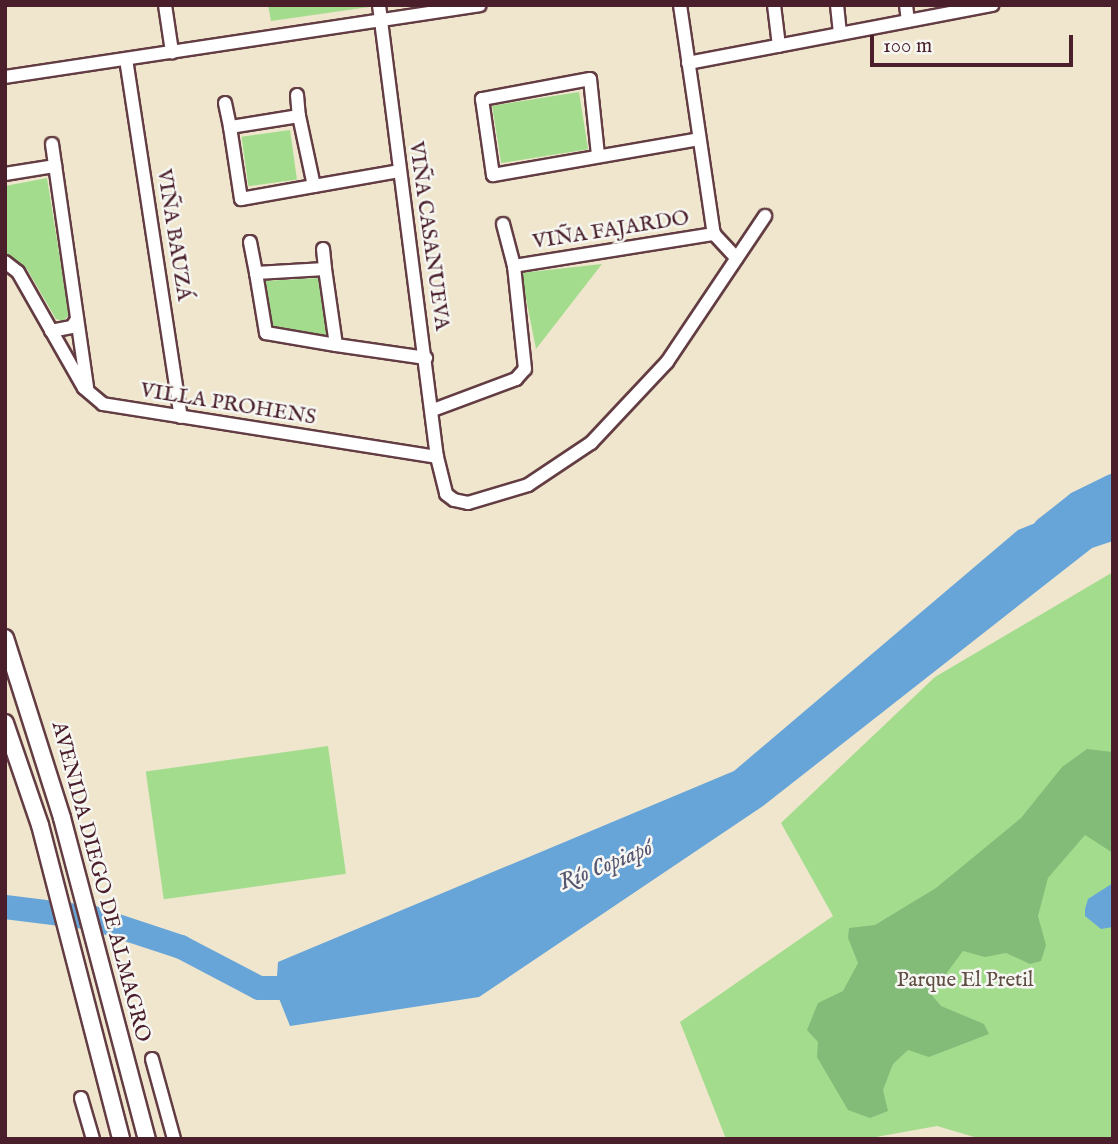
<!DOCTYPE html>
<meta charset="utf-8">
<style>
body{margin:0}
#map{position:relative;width:1118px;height:1144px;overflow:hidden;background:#efe6cd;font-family:"IM FELL English",serif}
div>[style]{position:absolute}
.green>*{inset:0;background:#a4dc8e;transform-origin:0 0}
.forest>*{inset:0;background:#83bc79}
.water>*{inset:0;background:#67a5d9}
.river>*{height:24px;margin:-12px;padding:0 12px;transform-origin:12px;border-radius:12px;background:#67a5d9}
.roads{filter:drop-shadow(2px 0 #633d43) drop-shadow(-2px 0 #633d43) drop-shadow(0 2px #633d43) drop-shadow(0 -2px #633d43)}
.minor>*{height:12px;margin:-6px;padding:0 6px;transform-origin:6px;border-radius:6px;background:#fff}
.tertiary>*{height:16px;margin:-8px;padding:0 8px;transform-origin:8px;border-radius:8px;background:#fff}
span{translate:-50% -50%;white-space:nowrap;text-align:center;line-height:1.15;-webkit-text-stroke:5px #f6f6f2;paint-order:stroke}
.street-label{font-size:21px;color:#4a1f2b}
.park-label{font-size:21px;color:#604e44}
.water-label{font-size:23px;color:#565571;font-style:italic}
.frame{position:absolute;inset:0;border:7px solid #4a1f2b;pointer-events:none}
.scale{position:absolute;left:870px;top:35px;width:203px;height:32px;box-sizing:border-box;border:4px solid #4a1f2b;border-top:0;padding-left:9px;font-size:21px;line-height:24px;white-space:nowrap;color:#4a1f2b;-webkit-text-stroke:5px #f6f6f2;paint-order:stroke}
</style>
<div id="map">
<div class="green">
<div style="clip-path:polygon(268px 5px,368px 5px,369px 7px,271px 21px)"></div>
<div style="left:579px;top:92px;width:58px;height:88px;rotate:81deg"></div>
<div style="left:290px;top:130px;width:50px;height:49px;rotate:82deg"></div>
<div style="clip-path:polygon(47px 178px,69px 315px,63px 321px,56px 319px,27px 269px,5px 253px,5px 186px)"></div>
<div style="clip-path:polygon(602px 264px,536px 349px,521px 273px)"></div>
<div style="clip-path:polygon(318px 278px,327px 336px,271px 327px,265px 281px)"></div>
<div style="clip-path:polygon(1113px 572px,1113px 1139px,981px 1139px,937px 1126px,865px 1139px,726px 1139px,680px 1022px,833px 916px,781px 823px,935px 677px)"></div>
<div style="left:328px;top:746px;width:129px;height:184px;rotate:82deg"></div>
</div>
<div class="forest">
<div style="clip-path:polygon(1087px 749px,1113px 752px,1113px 853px,1085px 835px,1048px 878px,1038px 916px,1046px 945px,1041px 961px,1030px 964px,1006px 953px,985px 957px,963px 951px,931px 994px,941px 1006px,984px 1024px,989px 1034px,929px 1057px,908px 1050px,893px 1064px,883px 1090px,888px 1111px,870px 1118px,848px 1110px,817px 1057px,818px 1042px,807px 1030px,818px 1003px,843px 991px,858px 963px,848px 938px,849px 928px,875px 925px,936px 888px,1021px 818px,1062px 767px)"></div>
</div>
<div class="water">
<div style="clip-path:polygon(1113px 492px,1113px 541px,1092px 548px,763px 806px,479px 997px,290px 1026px,276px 991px,278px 962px,734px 771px,1018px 530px)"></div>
<div style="clip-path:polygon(1113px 883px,1113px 927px,1101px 929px,1085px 916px,1085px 909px,1088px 899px)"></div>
</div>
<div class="river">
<div style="left:1045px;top:529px;width:42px;rotate:-38.2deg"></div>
<div style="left:1078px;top:503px;width:39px;rotate:-26deg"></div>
<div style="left:5px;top:907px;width:89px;rotate:7.1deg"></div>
<div style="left:93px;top:918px;width:93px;rotate:18.2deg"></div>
<div style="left:181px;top:947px;width:88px;rotate:27.7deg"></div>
<div style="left:259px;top:988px;width:48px"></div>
</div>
<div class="roads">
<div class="minor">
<div style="left:165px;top:5px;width:48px;rotate:81.5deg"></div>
<div style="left:379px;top:5px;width:456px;rotate:82.7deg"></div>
<div style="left:437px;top:457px;width:38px;rotate:76deg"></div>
<div style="left:446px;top:494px;width:10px;rotate:37deg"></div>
<div style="left:454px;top:500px;width:14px;rotate:12deg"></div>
<div style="left:468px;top:503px;width:63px;rotate:-16.7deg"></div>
<div style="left:528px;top:485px;width:76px;rotate:-33.7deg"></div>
<div style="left:591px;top:443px;width:111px;rotate:-46.8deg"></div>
<div style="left:667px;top:362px;width:176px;rotate:-56.1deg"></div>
<div style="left:680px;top:5px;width:232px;rotate:81.6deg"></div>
<div style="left:714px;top:234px;width:33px;rotate:47deg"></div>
<div style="left:774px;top:5px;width:41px;rotate:83deg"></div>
<div style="left:837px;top:5px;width:29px;rotate:84deg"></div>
<div style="left:906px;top:5px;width:16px;rotate:83deg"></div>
<div style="left:126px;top:59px;width:362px;rotate:81.3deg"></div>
<div style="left:688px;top:63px;width:310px;rotate:-10.8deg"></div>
<div style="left:5px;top:77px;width:480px;rotate:-8.6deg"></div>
<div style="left:297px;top:95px;width:21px;rotate:85deg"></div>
<div style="left:225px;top:103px;width:25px;rotate:78deg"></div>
<div style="left:52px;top:144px;width:246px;rotate:81.8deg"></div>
<div style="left:598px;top:155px;width:76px;rotate:-96deg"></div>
<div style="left:590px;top:79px;width:110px;rotate:169.5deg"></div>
<div style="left:482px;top:99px;width:77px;rotate:81.8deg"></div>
<div style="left:493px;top:175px;width:209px;rotate:-9.9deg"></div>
<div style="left:5px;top:174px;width:51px;rotate:-9.1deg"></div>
<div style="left:314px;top:186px;width:72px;rotate:-102.1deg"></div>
<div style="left:299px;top:116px;width:70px;rotate:170.9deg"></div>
<div style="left:230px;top:127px;width:73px;rotate:81.3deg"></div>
<div style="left:241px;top:199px;width:74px;rotate:-10.1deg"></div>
<div style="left:314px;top:186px;width:86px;rotate:-10deg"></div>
<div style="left:503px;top:224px;width:43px;rotate:75.3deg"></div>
<div style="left:250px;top:242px;width:32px;rotate:79deg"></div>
<div style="left:323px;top:249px;width:20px;rotate:84deg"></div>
<div style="left:5px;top:262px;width:16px;rotate:38deg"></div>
<div style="left:18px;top:272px;width:133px;rotate:60.4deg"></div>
<div style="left:84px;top:388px;width:25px;rotate:40deg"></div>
<div style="left:103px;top:404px;width:338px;rotate:9deg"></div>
<div style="left:51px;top:331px;width:21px;rotate:-11deg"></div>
<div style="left:72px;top:327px;width:9px;rotate:-58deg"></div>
<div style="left:336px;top:345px;width:77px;rotate:-98.2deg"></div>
<div style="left:325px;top:269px;width:69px;rotate:176.7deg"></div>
<div style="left:256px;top:273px;width:61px;rotate:80.5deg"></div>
<div style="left:266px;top:333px;width:71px;rotate:9.7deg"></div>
<div style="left:336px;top:345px;width:91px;rotate:8.2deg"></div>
<div style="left:433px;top:410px;width:89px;rotate:-20.5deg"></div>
<div style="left:516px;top:379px;width:13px;rotate:-48deg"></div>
<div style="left:525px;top:369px;width:104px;rotate:-96.1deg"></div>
<div style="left:514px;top:266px;width:203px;rotate:-9.1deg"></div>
<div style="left:152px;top:1059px;width:83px;rotate:74.6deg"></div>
<div style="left:81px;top:1098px;width:43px;rotate:73.7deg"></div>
</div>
<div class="tertiary">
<div style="left:5px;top:638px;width:189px;rotate:72.4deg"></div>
<div style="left:62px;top:818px;width:332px;rotate:75.2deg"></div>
<div style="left:5px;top:723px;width:108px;rotate:71.1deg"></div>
<div style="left:40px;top:825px;width:324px;rotate:75.5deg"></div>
</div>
</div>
<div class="street-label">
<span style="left:611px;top:231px;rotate:-9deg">VIÑA FAJARDO</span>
<span style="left:173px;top:235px;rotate:81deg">VIÑA BAUZÁ</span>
<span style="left:428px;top:236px;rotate:82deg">VIÑA CASANUEVA</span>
<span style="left:228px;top:405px;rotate:9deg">VILLA PROHENS</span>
<span style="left:100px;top:882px;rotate:75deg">AVENIDA DIEGO DE ALMAGRO</span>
</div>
<div class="park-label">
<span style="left:965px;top:981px">Parque El Pretil</span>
</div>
<div class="water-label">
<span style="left:606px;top:866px;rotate:-22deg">Río Copiapó</span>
</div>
<div class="frame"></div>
<div class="scale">100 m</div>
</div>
